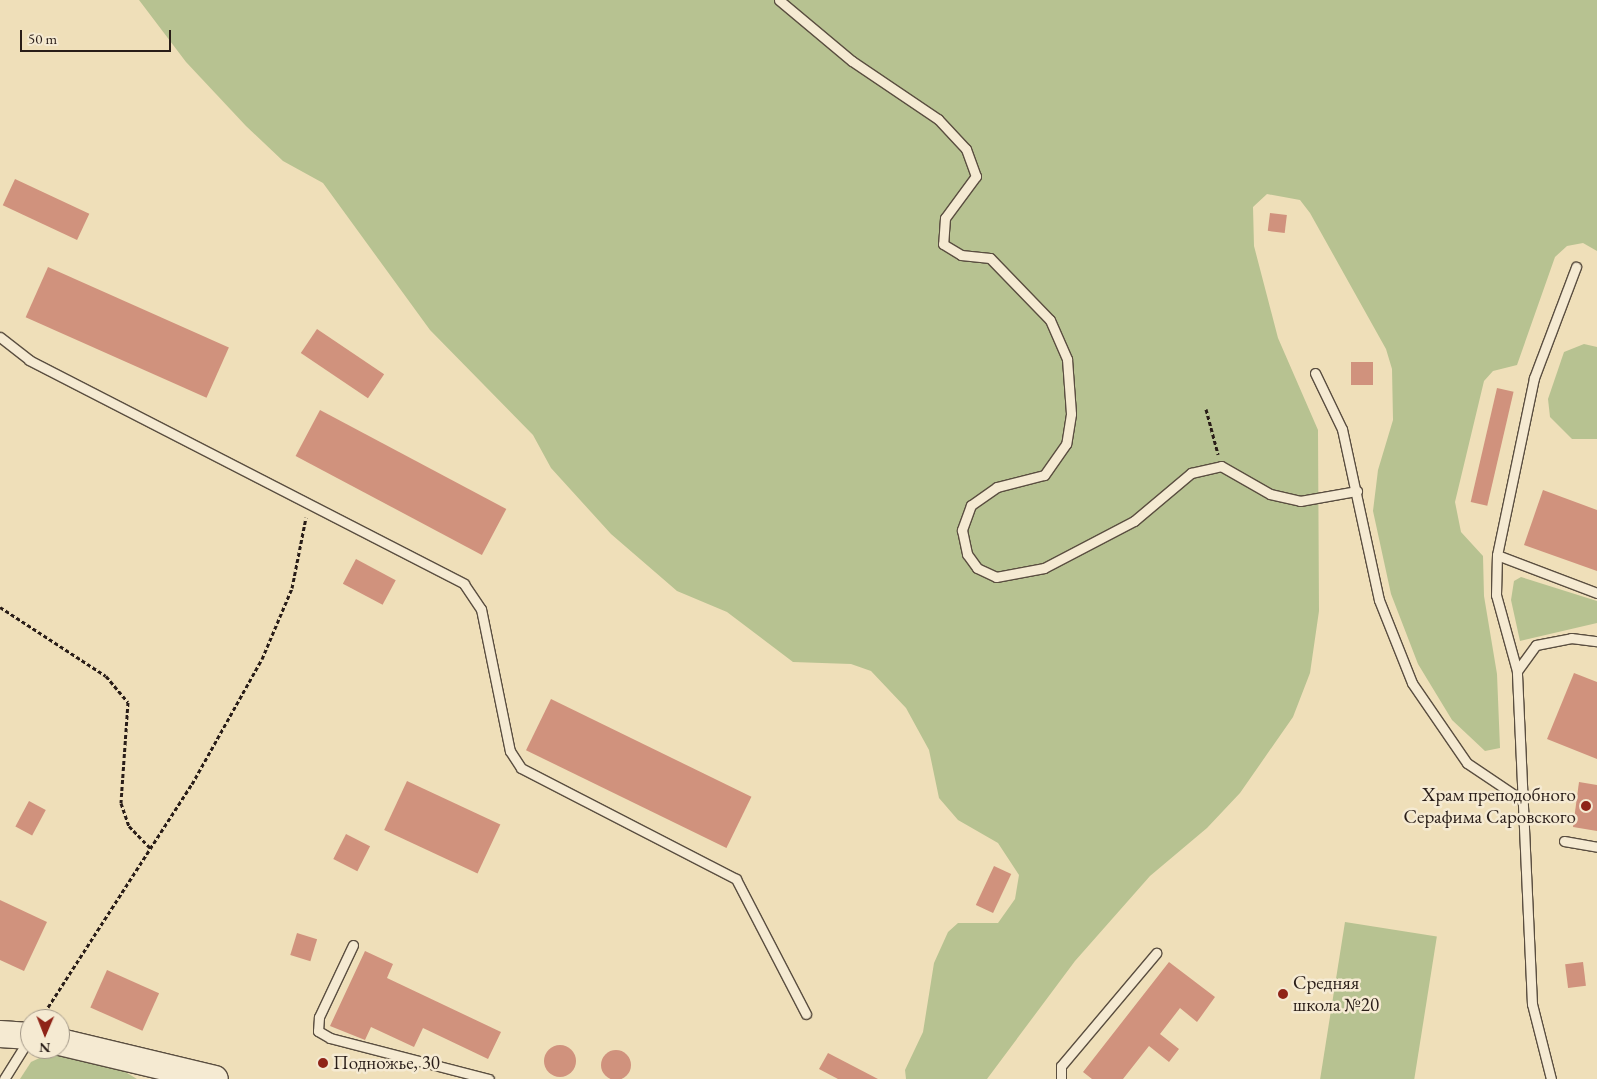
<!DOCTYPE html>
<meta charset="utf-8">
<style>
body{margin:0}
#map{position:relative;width:1597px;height:1079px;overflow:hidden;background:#efdfb9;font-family:"EB Garamond",serif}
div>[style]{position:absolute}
.green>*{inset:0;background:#b7c291;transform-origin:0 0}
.building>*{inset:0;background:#d0927d;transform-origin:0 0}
.round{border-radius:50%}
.path>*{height:3px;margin-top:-1.5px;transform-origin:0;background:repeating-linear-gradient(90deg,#291d18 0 4px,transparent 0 6.5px)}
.roads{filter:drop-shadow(1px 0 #5a4e40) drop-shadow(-1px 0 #5a4e40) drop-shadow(0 1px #5a4e40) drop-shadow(0 -1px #5a4e40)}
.service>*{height:9px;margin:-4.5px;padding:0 4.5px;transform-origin:4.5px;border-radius:4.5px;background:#f5ead2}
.secondary>*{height:26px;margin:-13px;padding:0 13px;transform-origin:13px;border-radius:13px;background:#f5ead2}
.dots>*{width:14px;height:14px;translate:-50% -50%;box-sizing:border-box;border:2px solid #f5ead2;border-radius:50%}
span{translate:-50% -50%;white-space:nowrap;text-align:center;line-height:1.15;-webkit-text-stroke:5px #f5ead2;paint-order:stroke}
.poi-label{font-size:19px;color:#291d18}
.right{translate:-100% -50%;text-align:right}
.left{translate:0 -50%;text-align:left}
.north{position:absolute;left:20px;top:1009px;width:50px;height:50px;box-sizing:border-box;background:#f5ead2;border:1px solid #a39888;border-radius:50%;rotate:181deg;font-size:14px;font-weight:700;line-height:20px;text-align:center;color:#291d18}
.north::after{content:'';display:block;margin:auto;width:18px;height:22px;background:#8f2418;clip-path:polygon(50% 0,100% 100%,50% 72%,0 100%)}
.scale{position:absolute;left:20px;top:30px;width:151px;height:22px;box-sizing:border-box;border:2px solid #291d18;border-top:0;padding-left:6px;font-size:15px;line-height:18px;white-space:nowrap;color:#291d18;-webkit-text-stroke:4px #f5ead2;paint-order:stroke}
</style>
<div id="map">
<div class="green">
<div style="clip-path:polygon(139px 0,1597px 0,1597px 251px,1583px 243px,1567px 246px,1555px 257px,1517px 365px,1493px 371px,1484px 381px,1455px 502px,1461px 532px,1483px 556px,1484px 596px,1497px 674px,1500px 748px,1485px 751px,1452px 720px,1418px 664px,1391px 594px,1373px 511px,1378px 470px,1393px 420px,1392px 369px,1386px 349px,1310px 213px,1300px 200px,1267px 194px,1253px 207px,1254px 246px,1278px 338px,1318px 430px,1319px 611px,1310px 673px,1293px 717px,1240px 793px,1207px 828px,1150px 876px,1075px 961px,987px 1079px,906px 1079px,905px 1070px,923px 1032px,934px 963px,948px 932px,958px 923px,998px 923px,1015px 899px,1019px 875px,998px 843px,958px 820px,939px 798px,929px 750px,906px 708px,871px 671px,851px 664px,793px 662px,727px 612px,677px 591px,611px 534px,551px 468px,533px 435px,430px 330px,323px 183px,283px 161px,246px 126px,186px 62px)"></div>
<div style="clip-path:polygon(1584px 344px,1597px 347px,1597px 439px,1572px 439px,1550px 417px,1548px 399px,1564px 352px)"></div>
<div style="clip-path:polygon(1521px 577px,1597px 601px,1597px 623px,1520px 641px,1511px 600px,1514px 581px)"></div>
<div style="left:1345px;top:922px;width:93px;height:159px;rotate:9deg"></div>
<div style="clip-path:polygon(48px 1054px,117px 1067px,137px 1079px,20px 1079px,31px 1062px)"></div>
</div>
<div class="building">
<div style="left:15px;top:179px;width:82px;height:29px;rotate:25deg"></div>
<div style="left:1270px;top:213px;width:17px;height:18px;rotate:7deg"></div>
<div style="left:48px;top:267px;width:198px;height:55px;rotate:24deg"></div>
<div style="left:317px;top:329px;width:81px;height:29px;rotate:34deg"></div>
<div style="left:1351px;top:362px;width:22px;height:23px"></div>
<div style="left:1497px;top:388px;width:17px;height:117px;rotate:13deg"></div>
<div style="left:320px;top:410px;width:211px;height:52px;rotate:28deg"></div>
<div style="clip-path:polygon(1543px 490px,1597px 510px,1597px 571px,1524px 545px)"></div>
<div style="left:356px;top:559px;width:45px;height:28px;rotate:28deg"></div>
<div style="clip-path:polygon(1574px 673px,1597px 682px,1597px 759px,1547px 739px)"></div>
<div style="left:551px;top:699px;width:223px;height:57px;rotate:26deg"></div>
<div style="left:407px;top:781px;width:103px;height:54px;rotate:25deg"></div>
<div style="clip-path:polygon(1579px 782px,1597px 785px,1597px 831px,1573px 827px)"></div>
<div style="left:29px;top:801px;width:19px;height:29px;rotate:28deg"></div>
<div style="left:346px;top:834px;width:27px;height:28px;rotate:27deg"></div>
<div style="left:994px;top:866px;width:19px;height:43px;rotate:25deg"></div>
<div style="clip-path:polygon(0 900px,47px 922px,24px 971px,0 960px)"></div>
<div style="left:297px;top:933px;width:21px;height:23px;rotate:17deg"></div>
<div style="clip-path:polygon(365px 951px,393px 964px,387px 978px,501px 1032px,488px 1059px,423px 1028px,414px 1047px,371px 1027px,365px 1040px,330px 1026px)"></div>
<div style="clip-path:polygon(1169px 962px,1215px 997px,1197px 1022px,1180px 1008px,1160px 1034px,1179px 1049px,1169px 1062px,1149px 1046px,1123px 1079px,1092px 1079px,1083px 1072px)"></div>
<div style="left:1583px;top:962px;width:24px;height:18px;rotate:83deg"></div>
<div style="left:107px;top:970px;width:57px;height:41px;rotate:24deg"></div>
<div class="round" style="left:544px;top:1045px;width:32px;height:32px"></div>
<div class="round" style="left:601px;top:1050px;width:30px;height:30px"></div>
<div style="clip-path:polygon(828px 1053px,878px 1079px,838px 1079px,819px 1069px)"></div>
</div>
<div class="path">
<div style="left:1206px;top:409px;width:47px;rotate:75.1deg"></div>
<div style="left:0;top:607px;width:126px;rotate:33.1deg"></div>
<div style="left:106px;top:676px;width:34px;rotate:50deg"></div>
<div style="left:128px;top:702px;width:101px;rotate:94deg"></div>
<div style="left:121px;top:803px;width:24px;rotate:71deg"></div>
<div style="left:129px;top:826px;width:30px;rotate:46deg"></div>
<div style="left:41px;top:1018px;width:278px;rotate:-57.2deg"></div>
<div style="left:192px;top:784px;width:143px;rotate:-60.8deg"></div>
<div style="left:262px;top:659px;width:77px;rotate:-67.1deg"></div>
<div style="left:292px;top:588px;width:72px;rotate:-78.8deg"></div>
</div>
<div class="roads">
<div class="service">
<div style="left:779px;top:0;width:95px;rotate:39.9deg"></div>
<div style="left:852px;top:61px;width:104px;rotate:34deg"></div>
<div style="left:938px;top:119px;width:41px;rotate:47deg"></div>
<div style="left:966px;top:149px;width:29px;rotate:70deg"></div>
<div style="left:976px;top:176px;width:52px;rotate:126.4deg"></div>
<div style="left:945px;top:218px;width:26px;rotate:94deg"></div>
<div style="left:943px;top:244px;width:21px;rotate:31deg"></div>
<div style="left:961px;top:255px;width:29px;rotate:6deg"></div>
<div style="left:990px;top:258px;width:86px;rotate:45.9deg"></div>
<div style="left:1050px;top:320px;width:43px;rotate:66.4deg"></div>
<div style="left:1067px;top:359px;width:55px;rotate:85.8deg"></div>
<div style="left:1071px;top:414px;width:30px;rotate:99deg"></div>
<div style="left:1066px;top:444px;width:38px;rotate:125deg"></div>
<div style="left:1044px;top:475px;width:49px;rotate:165.7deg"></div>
<div style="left:997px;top:487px;width:32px;rotate:145deg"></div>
<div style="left:971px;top:505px;width:27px;rotate:110deg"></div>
<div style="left:962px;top:530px;width:25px;rotate:78deg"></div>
<div style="left:967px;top:554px;width:17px;rotate:54deg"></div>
<div style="left:977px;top:568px;width:21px;rotate:25deg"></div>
<div style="left:996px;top:577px;width:49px;rotate:-10.6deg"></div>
<div style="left:1044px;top:568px;width:102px;rotate:-27.6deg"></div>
<div style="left:1134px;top:521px;width:75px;rotate:-40.1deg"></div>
<div style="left:1191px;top:473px;width:31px;rotate:-13deg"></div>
<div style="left:1221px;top:466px;width:56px;rotate:29.7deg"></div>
<div style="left:1270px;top:494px;width:31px;rotate:13deg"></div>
<div style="left:1300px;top:501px;width:58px;rotate:-10deg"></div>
<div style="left:0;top:337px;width:37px;rotate:38deg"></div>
<div style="left:29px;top:360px;width:489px;rotate:27.2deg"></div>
<div style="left:464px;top:584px;width:30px;rotate:56deg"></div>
<div style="left:481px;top:609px;width:145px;rotate:78.5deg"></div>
<div style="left:510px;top:751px;width:20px;rotate:57deg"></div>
<div style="left:521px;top:768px;width:242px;rotate:27.3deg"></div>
<div style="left:736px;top:879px;width:152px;rotate:62.6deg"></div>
<div style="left:1315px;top:373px;width:62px;rotate:64.3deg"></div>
<div style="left:1342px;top:429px;width:175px;rotate:77.8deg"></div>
<div style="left:1379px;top:600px;width:89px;rotate:68.3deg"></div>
<div style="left:1412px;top:683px;width:97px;rotate:55.5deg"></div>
<div style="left:1467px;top:763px;width:63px;rotate:33.9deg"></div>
<div style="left:1497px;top:555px;width:107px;rotate:20.8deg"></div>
<div style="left:1517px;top:671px;width:32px;rotate:-54deg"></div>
<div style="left:1536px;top:645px;width:36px;rotate:-11deg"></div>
<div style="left:1571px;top:638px;width:26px;rotate:7deg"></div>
<div style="left:1564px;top:841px;width:34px;rotate:10deg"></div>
<div style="left:353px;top:945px;width:80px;rotate:115.3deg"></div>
<div style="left:319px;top:1017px;width:14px;rotate:94deg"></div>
<div style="left:318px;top:1031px;width:14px;rotate:30deg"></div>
<div style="left:330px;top:1038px;width:164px;rotate:14.5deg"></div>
<div style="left:4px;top:1079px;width:47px;rotate:-58deg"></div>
<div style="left:1061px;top:1079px;width:13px;rotate:-90deg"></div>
<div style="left:1061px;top:1066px;width:148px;rotate:-49.9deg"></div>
<div style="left:1551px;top:1079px;width:77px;rotate:-104.2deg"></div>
<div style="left:1532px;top:1004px;width:333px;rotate:-92.6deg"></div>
<div style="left:1517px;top:671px;width:79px;rotate:-105.4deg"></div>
<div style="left:1496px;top:595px;width:40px;rotate:-88.6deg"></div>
<div style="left:1497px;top:555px;width:181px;rotate:-78.2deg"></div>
<div style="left:1534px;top:378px;width:119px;rotate:-69.3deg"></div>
</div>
<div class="secondary">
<div style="left:0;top:1034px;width:30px;rotate:4deg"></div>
<div style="left:60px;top:1042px;width:159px;rotate:13.4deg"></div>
</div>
</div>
<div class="dots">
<div style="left:1586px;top:806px;background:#8f2418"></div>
<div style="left:1283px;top:994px;background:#8f2418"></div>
<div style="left:323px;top:1063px;background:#8f2418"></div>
</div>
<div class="poi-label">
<span class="right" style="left:1576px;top:806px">Храм преподобного<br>Серафима Саровского</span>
<span class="left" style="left:1293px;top:994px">Средняя<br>школа №20</span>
<span class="left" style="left:333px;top:1063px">Подножье, 30</span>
</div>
<div class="north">N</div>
<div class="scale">50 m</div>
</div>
